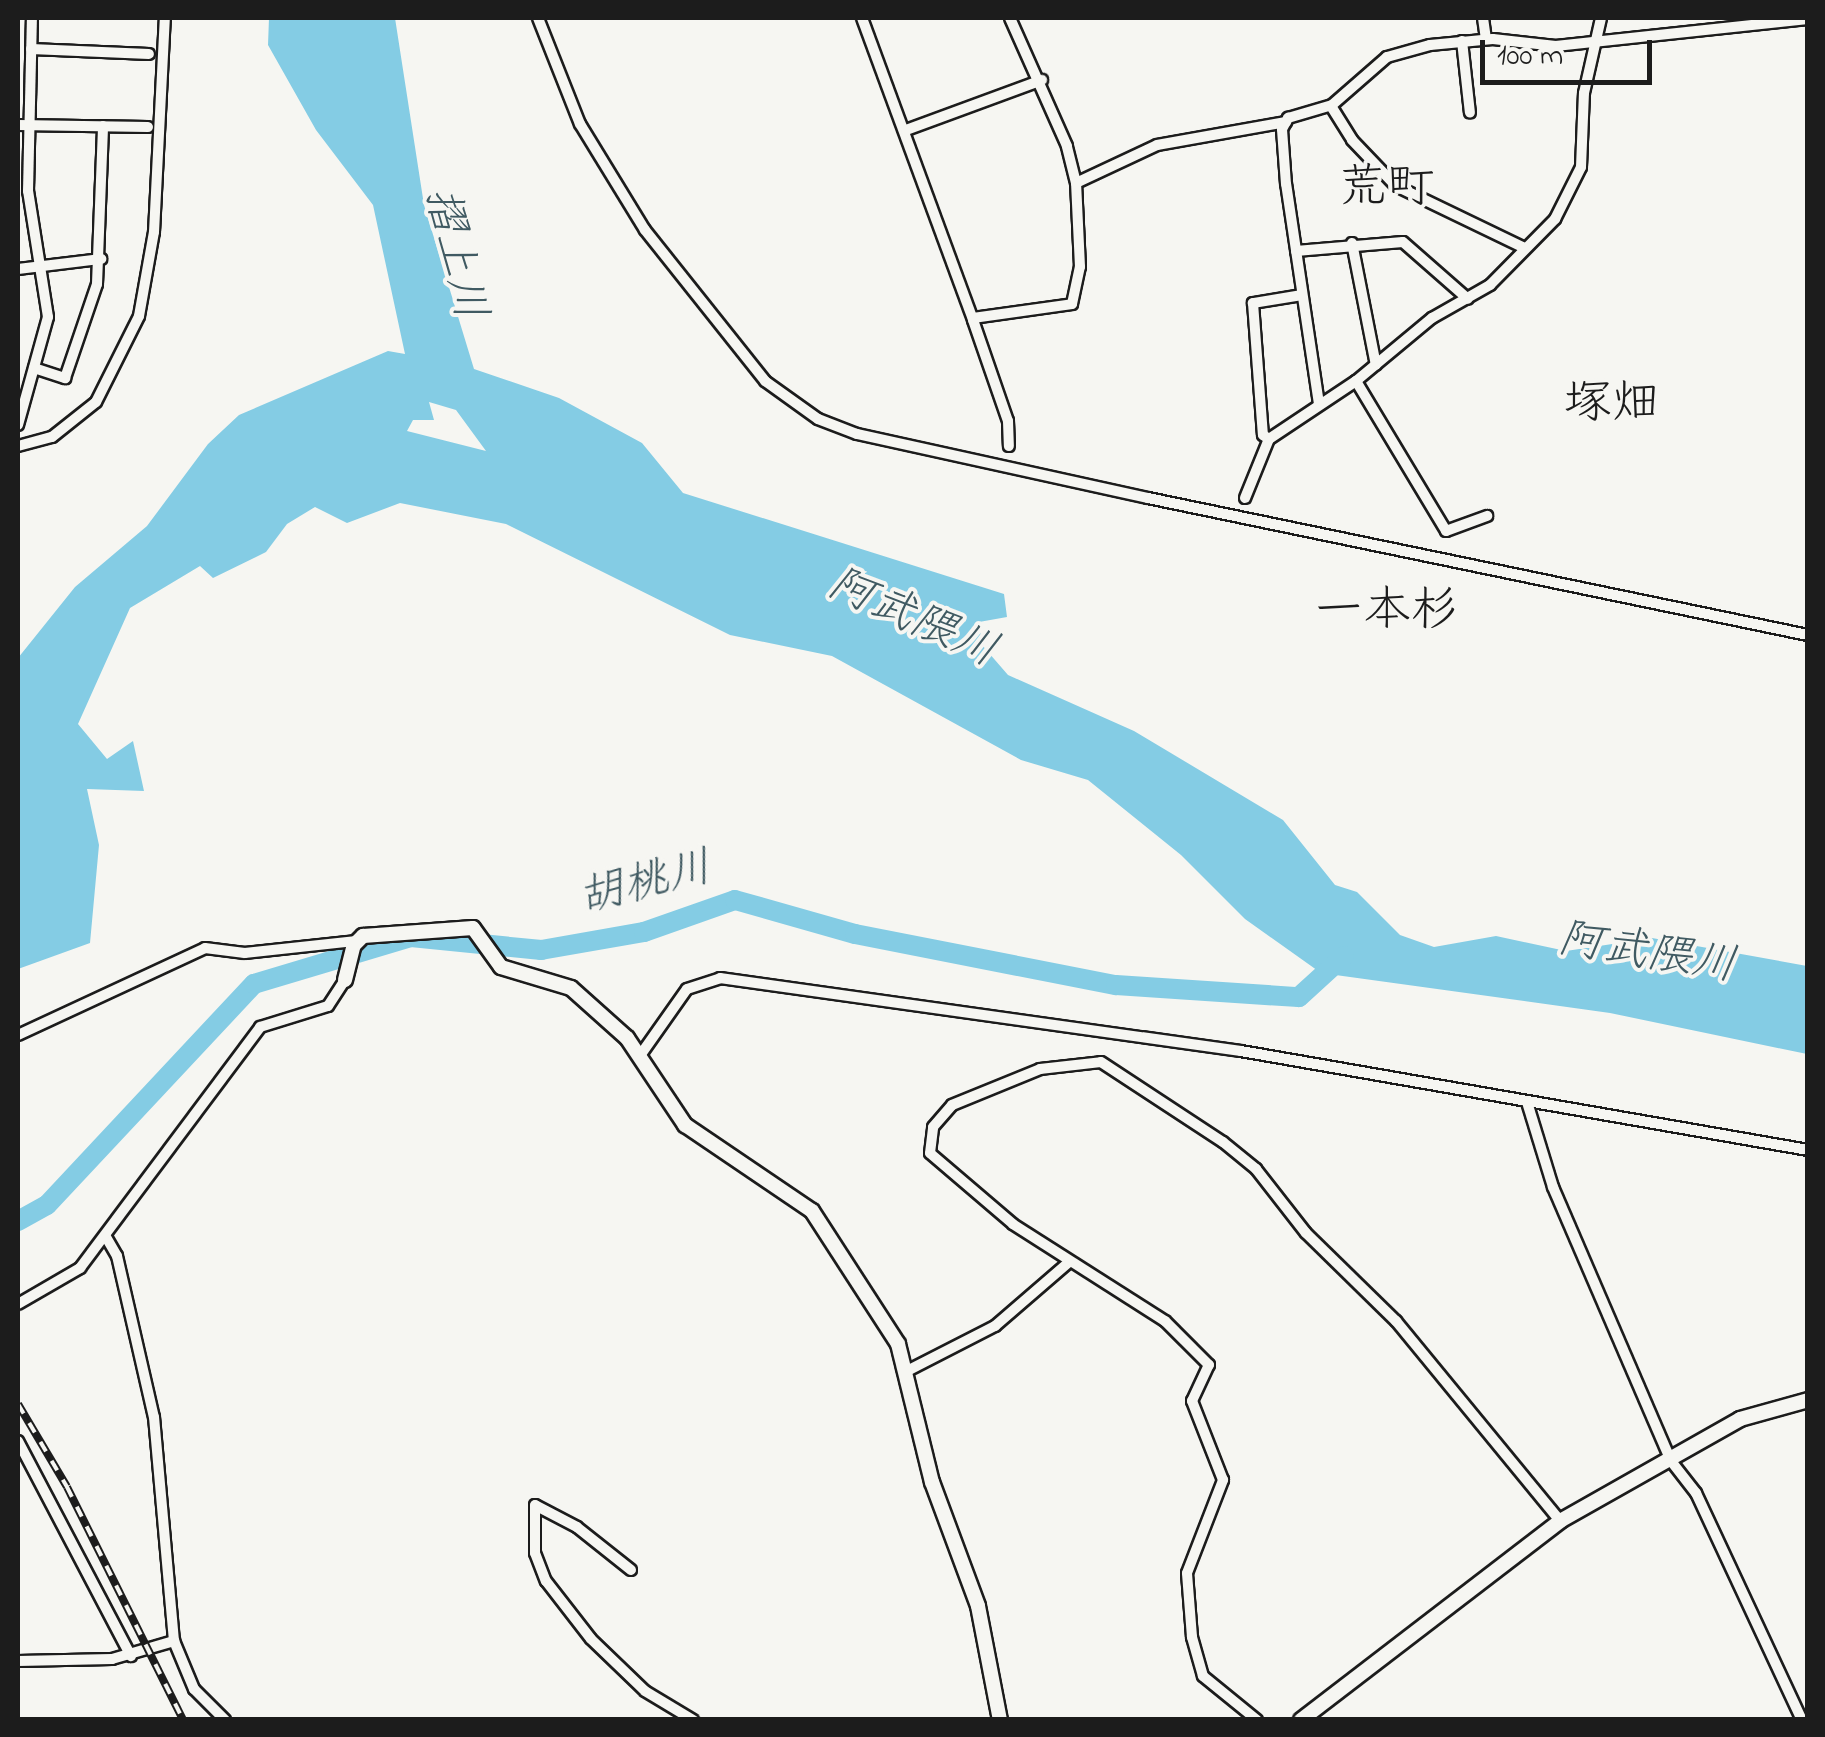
<!DOCTYPE html>
<meta charset="utf-8">
<style>
body{margin:0}
#map{position:relative;width:1825px;height:1737px;overflow:hidden;background:#f6f6f2;font-family:"Indie Flower","Klee One",sans-serif}
div>[style]{position:absolute}
.water>*{inset:0;background:#84cce4}
.river>*{height:20px;margin:-10px;padding:0 10px;transform-origin:10px;border-radius:10px;background:#84cce4}
.roads{filter:drop-shadow(2px 0 #1c1c1c) drop-shadow(-2px 0 #1c1c1c) drop-shadow(0 2px #1c1c1c) drop-shadow(0 -2px #1c1c1c)}
.street>*{height:10px;margin:-5px;padding:0 5px;transform-origin:5px;border-radius:5px;background:#f6f6f2}
.secondary>*{height:14px;margin:-7px;padding:0 7px;transform-origin:7px;border-radius:7px;background:#f6f6f2}
.rail>*{height:8px;margin-top:-4px;transform-origin:0;background:repeating-linear-gradient(90deg,#f6f6f2 0 11px,#1c1c1c 0 22px);box-sizing:border-box;border-block:2px solid #1c1c1c}
span{translate:-50% -50%;white-space:nowrap;text-align:center;line-height:1.15;-webkit-text-stroke:8px #f6f6f2;paint-order:stroke}
.water-label{font-size:45px;color:#405a62;font-style:italic}
.quarter-label{font-size:48px;color:#1c1c1c}
.frame{position:absolute;inset:0;border:20px solid #1c1c1c;pointer-events:none}
.scale{position:absolute;left:1480px;top:40px;width:172px;height:45px;box-sizing:border-box;border:5px solid #1c1c1c;border-top:0;padding-left:12px;font-size:30px;line-height:35px;white-space:nowrap;color:#1c1c1c;-webkit-text-stroke:8px #f6f6f2;paint-order:stroke}
</style>
<div id="map">
<div class="water">
<div style="clip-path:polygon(evenodd,269px 18px,395px 18px,424px 205px,474px 369px,559px 398px,642px 443px,683px 493px,1004px 594px,1007px 617px,979px 622px,982px 645px,1008px 675px,1134px 731px,1283px 820px,1335px 885px,1357px 892px,1400px 935px,1434px 947px,1496px 936px,1566px 951px,1652px 938px,1807px 966px,1807px 1054px,1610px 1013px,1321px 973px,1245px 919px,1181px 855px,1088px 780px,1021px 760px,832px 656px,730px 635px,506px 524px,400px 503px,347px 523px,315px 507px,287px 524px,266px 552px,213px 578px,200px 566px,130px 608px,78px 724px,107px 759px,133px 741px,144px 791px,87px 789px,99px 845px,90px 943px,18px 969px,18px 658px,75px 587px,147px 526px,208px 444px,239px 415px,388px 351px,405px 354px,373px 205px,316px 130px,268px 45px,269px 18px,429px 402px,456px 410px,486px 451px,407px 431px,413px 420px,434px 420px,429px 402px)"></div>
</div>
<div class="river">
<div style="left:18px;top:1221px;width:33px;rotate:-29deg"></div>
<div style="left:47px;top:1205px;width:303px;rotate:-46.9deg"></div>
<div style="left:254px;top:984px;width:164px;rotate:-16.7deg"></div>
<div style="left:411px;top:937px;width:131px;rotate:5.7deg"></div>
<div style="left:541px;top:950px;width:105px;rotate:-9.9deg"></div>
<div style="left:644px;top:932px;width:96px;rotate:-19.4deg"></div>
<div style="left:735px;top:900px;width:125px;rotate:15.8deg"></div>
<div style="left:855px;top:934px;width:266px;rotate:11.1deg"></div>
<div style="left:1116px;top:985px;width:183px;rotate:3.8deg"></div>
<div style="left:1299px;top:997px;width:61px;rotate:-42.3deg"></div>
</div>
<div class="roads">
<div class="street">
<div style="left:538px;top:18px;width:114px;rotate:68.4deg"></div>
<div style="left:580px;top:124px;width:124px;rotate:58.5deg"></div>
<div style="left:645px;top:230px;width:193px;rotate:51.5deg"></div>
<div style="left:765px;top:381px;width:65px;rotate:35.6deg"></div>
<div style="left:818px;top:419px;width:42px;rotate:21deg"></div>
<div style="left:857px;top:434px;width:298px;rotate:12.4deg"></div>
<div style="left:1148px;top:498px;width:674px;rotate:11.73deg"></div>
<div style="left:862px;top:18px;width:322px;rotate:69.8deg"></div>
<div style="left:973px;top:320px;width:107px;rotate:70.9deg"></div>
<div style="left:1008px;top:421px;width:25px;rotate:88deg"></div>
<div style="left:1483px;top:18px;width:21px;rotate:82deg"></div>
<div style="left:1462px;top:41px;width:72px;rotate:83.7deg"></div>
<div style="left:31px;top:49px;width:118px;rotate:2.4deg"></div>
<div style="left:1331px;top:106px;width:40px;rotate:58deg"></div>
<div style="left:1352px;top:140px;width:64px;rotate:46.3deg"></div>
<div style="left:1396px;top:186px;width:141px;rotate:25.7deg"></div>
<div style="left:18px;top:125px;width:130px;rotate:0.9deg"></div>
<div style="left:906px;top:130px;width:145px;rotate:-20.2deg"></div>
<div style="left:1076px;top:183px;width:89px;rotate:-25.1deg"></div>
<div style="left:1157px;top:145px;width:131px;rotate:-10.1deg"></div>
<div style="left:1352px;top:243px;width:124px;rotate:78.9deg"></div>
<div style="left:1296px;top:251px;width:107px;rotate:-4.8deg"></div>
<div style="left:1403px;top:242px;width:86px;rotate:41.2deg"></div>
<div style="left:18px;top:269px;width:84px;rotate:-6.9deg"></div>
<div style="left:1302px;top:295px;width:50px;rotate:170.7deg"></div>
<div style="left:1253px;top:303px;width:132px;rotate:85.7deg"></div>
<div style="left:1263px;top:435px;width:7px;rotate:34deg"></div>
<div style="left:1269px;top:439px;width:105px;rotate:-33.7deg"></div>
<div style="left:1356px;top:381px;width:99px;rotate:-39.7deg"></div>
<div style="left:1432px;top:318px;width:67px;rotate:-29.6deg"></div>
<div style="left:1490px;top:285px;width:93px;rotate:-45.4deg"></div>
<div style="left:1555px;top:219px;width:58px;rotate:-63.4deg"></div>
<div style="left:1581px;top:167px;width:74px;rotate:-87.7deg"></div>
<div style="left:1584px;top:93px;width:77px;rotate:-77.2deg"></div>
<div style="left:973px;top:318px;width:100px;rotate:-8deg"></div>
<div style="left:1072px;top:304px;width:38px;rotate:-78deg"></div>
<div style="left:1080px;top:267px;width:84px;rotate:-92.7deg"></div>
<div style="left:1076px;top:183px;width:38px;rotate:-104deg"></div>
<div style="left:1067px;top:146px;width:140px;rotate:-114deg"></div>
<div style="left:34px;top:368px;width:33px;rotate:18deg"></div>
<div style="left:65px;top:378px;width:99px;rotate:-71.2deg"></div>
<div style="left:97px;top:284px;width:158px;rotate:-87.8deg"></div>
<div style="left:1356px;top:381px;width:175px;rotate:59deg"></div>
<div style="left:1446px;top:531px;width:44px;rotate:-20.1deg"></div>
<div style="left:1319px;top:404px;width:222px;rotate:-98.5deg"></div>
<div style="left:1286px;top:184px;width:55px;rotate:-94.2deg"></div>
<div style="left:1282px;top:129px;width:13px;rotate:-61deg"></div>
<div style="left:1288px;top:118px;width:46px;rotate:-16.5deg"></div>
<div style="left:1332px;top:105px;width:73px;rotate:-41.1deg"></div>
<div style="left:1387px;top:57px;width:45px;rotate:-15.6deg"></div>
<div style="left:1430px;top:45px;width:63px;rotate:-5.4deg"></div>
<div style="left:1493px;top:39px;width:63px;rotate:6.3deg"></div>
<div style="left:1556px;top:46px;width:253px;rotate:-6.1deg"></div>
<div style="left:18px;top:425px;width:112px;rotate:-74.5deg"></div>
<div style="left:48px;top:317px;width:128px;rotate:-99deg"></div>
<div style="left:28px;top:191px;width:173px;rotate:-88.7deg"></div>
<div style="left:18px;top:446px;width:35px;rotate:-15deg"></div>
<div style="left:52px;top:437px;width:56px;rotate:-38.5deg"></div>
<div style="left:96px;top:402px;width:96px;rotate:-63.4deg"></div>
<div style="left:139px;top:316px;width:85px;rotate:-79.9deg"></div>
<div style="left:154px;top:232px;width:214px;rotate:-87.1deg"></div>
<div style="left:1245px;top:498px;width:64px;rotate:-67.9deg"></div>
<div style="left:18px;top:1035px;width:206px;rotate:-24.9deg"></div>
<div style="left:205px;top:948px;width:40px;rotate:7.1deg"></div>
<div style="left:245px;top:953px;width:112px;rotate:-6.2deg"></div>
<div style="left:639px;top:1057px;width:83px;rotate:-54.8deg"></div>
<div style="left:687px;top:989px;width:35px;rotate:-18deg"></div>
<div style="left:720px;top:978px;width:526px;rotate:7.98deg"></div>
<div style="left:1241px;top:1051px;width:576px;rotate:9.9deg"></div>
<div style="left:1527px;top:1102px;width:89px;rotate:73deg"></div>
<div style="left:1553px;top:1187px;width:298px;rotate:66.7deg"></div>
<div style="left:1671px;top:1461px;width:41px;rotate:52deg"></div>
<div style="left:1696px;top:1493px;width:251px;rotate:65deg"></div>
<div style="left:106px;top:1237px;width:22px;rotate:60deg"></div>
<div style="left:117px;top:1256px;width:165px;rotate:77.1deg"></div>
<div style="left:154px;top:1417px;width:225px;rotate:84.9deg"></div>
<div style="left:174px;top:1641px;width:52px;rotate:67.4deg"></div>
<div style="left:194px;top:1689px;width:44px;rotate:45deg"></div>
<div style="left:18px;top:1304px;width:72px;rotate:-30.1deg"></div>
<div style="left:80px;top:1268px;width:301px;rotate:-53.2deg"></div>
<div style="left:260px;top:1027px;width:71px;rotate:-17.2deg"></div>
<div style="left:328px;top:1006px;width:31px;rotate:-57deg"></div>
<div style="left:907px;top:1371px;width:99px;rotate:-27.1deg"></div>
<div style="left:995px;top:1326px;width:96px;rotate:-40.8deg"></div>
<div style="left:18px;top:1441px;width:243px;rotate:62.3deg"></div>
<div style="left:631px;top:1570px;width:69px;rotate:-141.5deg"></div>
<div style="left:577px;top:1527px;width:47px;rotate:-152.4deg"></div>
<div style="left:535px;top:1505px;width:48px;rotate:90deg"></div>
<div style="left:535px;top:1553px;width:30px;rotate:69deg"></div>
<div style="left:546px;top:1581px;width:73px;rotate:52.2deg"></div>
<div style="left:591px;top:1639px;width:75px;rotate:43.9deg"></div>
<div style="left:645px;top:1691px;width:56px;rotate:31.1deg"></div>
<div style="left:18px;top:1661px;width:94px;rotate:-1.2deg"></div>
<div style="left:112px;top:1659px;width:65px;rotate:-16.2deg"></div>
<div style="left:1257px;top:1720px;width:70px;rotate:-140.8deg"></div>
<div style="left:1203px;top:1676px;width:41px;rotate:-105.8deg"></div>
<div style="left:1192px;top:1637px;width:64px;rotate:-94.5deg"></div>
<div style="left:1187px;top:1573px;width:100px;rotate:-68.8deg"></div>
<div style="left:1223px;top:1480px;width:85px;rotate:-111.4deg"></div>
<div style="left:1192px;top:1401px;width:40px;rotate:-65deg"></div>
<div style="left:1209px;top:1365px;width:62px;rotate:-135deg"></div>
<div style="left:1165px;top:1321px;width:180px;rotate:-147.5deg"></div>
<div style="left:1013px;top:1224px;width:109px;rotate:-139.5deg"></div>
<div style="left:930px;top:1153px;width:26px;rotate:-83deg"></div>
<div style="left:933px;top:1127px;width:29px;rotate:-49deg"></div>
<div style="left:952px;top:1105px;width:95px;rotate:-22.2deg"></div>
<div style="left:1040px;top:1069px;width:61px;rotate:-6.5deg"></div>
<div style="left:1101px;top:1062px;width:146px;rotate:33.3deg"></div>
<div style="left:1223px;top:1142px;width:43px;rotate:39.3deg"></div>
<div style="left:1256px;top:1169px;width:81px;rotate:52deg"></div>
<div style="left:1306px;top:1233px;width:126px;rotate:44.4deg"></div>
<div style="left:1396px;top:1321px;width:259px;rotate:50.6deg"></div>
</div>
<div class="secondary">
<div style="left:345px;top:980px;width:36px;rotate:-76deg"></div>
<div style="left:354px;top:945px;width:13px;rotate:-45deg"></div>
<div style="left:363px;top:936px;width:110px;rotate:-4.2deg"></div>
<div style="left:473px;top:928px;width:48px;rotate:54.3deg"></div>
<div style="left:501px;top:967px;width:73px;rotate:16.7deg"></div>
<div style="left:571px;top:988px;width:75px;rotate:41.8deg"></div>
<div style="left:627px;top:1038px;width:105px;rotate:56.3deg"></div>
<div style="left:685px;top:1125px;width:153px;rotate:34.1deg"></div>
<div style="left:812px;top:1211px;width:158px;rotate:57.1deg"></div>
<div style="left:898px;top:1344px;width:142px;rotate:76.2deg"></div>
<div style="left:932px;top:1482px;width:132px;rotate:69.6deg"></div>
<div style="left:978px;top:1606px;width:116px;rotate:79.1deg"></div>
<div style="left:1301px;top:1720px;width:327px;rotate:-37.5deg"></div>
<div style="left:1560px;top:1521px;width:207px;rotate:-29.5deg"></div>
<div style="left:1740px;top:1419px;width:71px;rotate:-15.6deg"></div>
</div>
</div>
<div class="rail">
<div style="left:18px;top:1404px;width:96px;rotate:59.4deg"></div>
<div style="left:67px;top:1487px;width:260px;rotate:63.5deg"></div>
</div>
<div class="water-label">
<span style="left:453px;top:254px;rotate:76deg">摺上川</span>
<span style="left:912px;top:620px;rotate:24deg">阿武隈川</span>
<span style="left:646px;top:885px;rotate:-14deg">胡桃川</span>
<span style="left:1647px;top:955px;rotate:9deg">阿武隈川</span>
</div>
<div class="quarter-label">
<span style="left:1386px;top:190px">荒町</span>
<span style="left:1612px;top:406px">塚畑</span>
<span style="left:1387px;top:613px">一本杉</span>
</div>
<div class="frame"></div>
<div class="scale">100 m</div>
</div>
